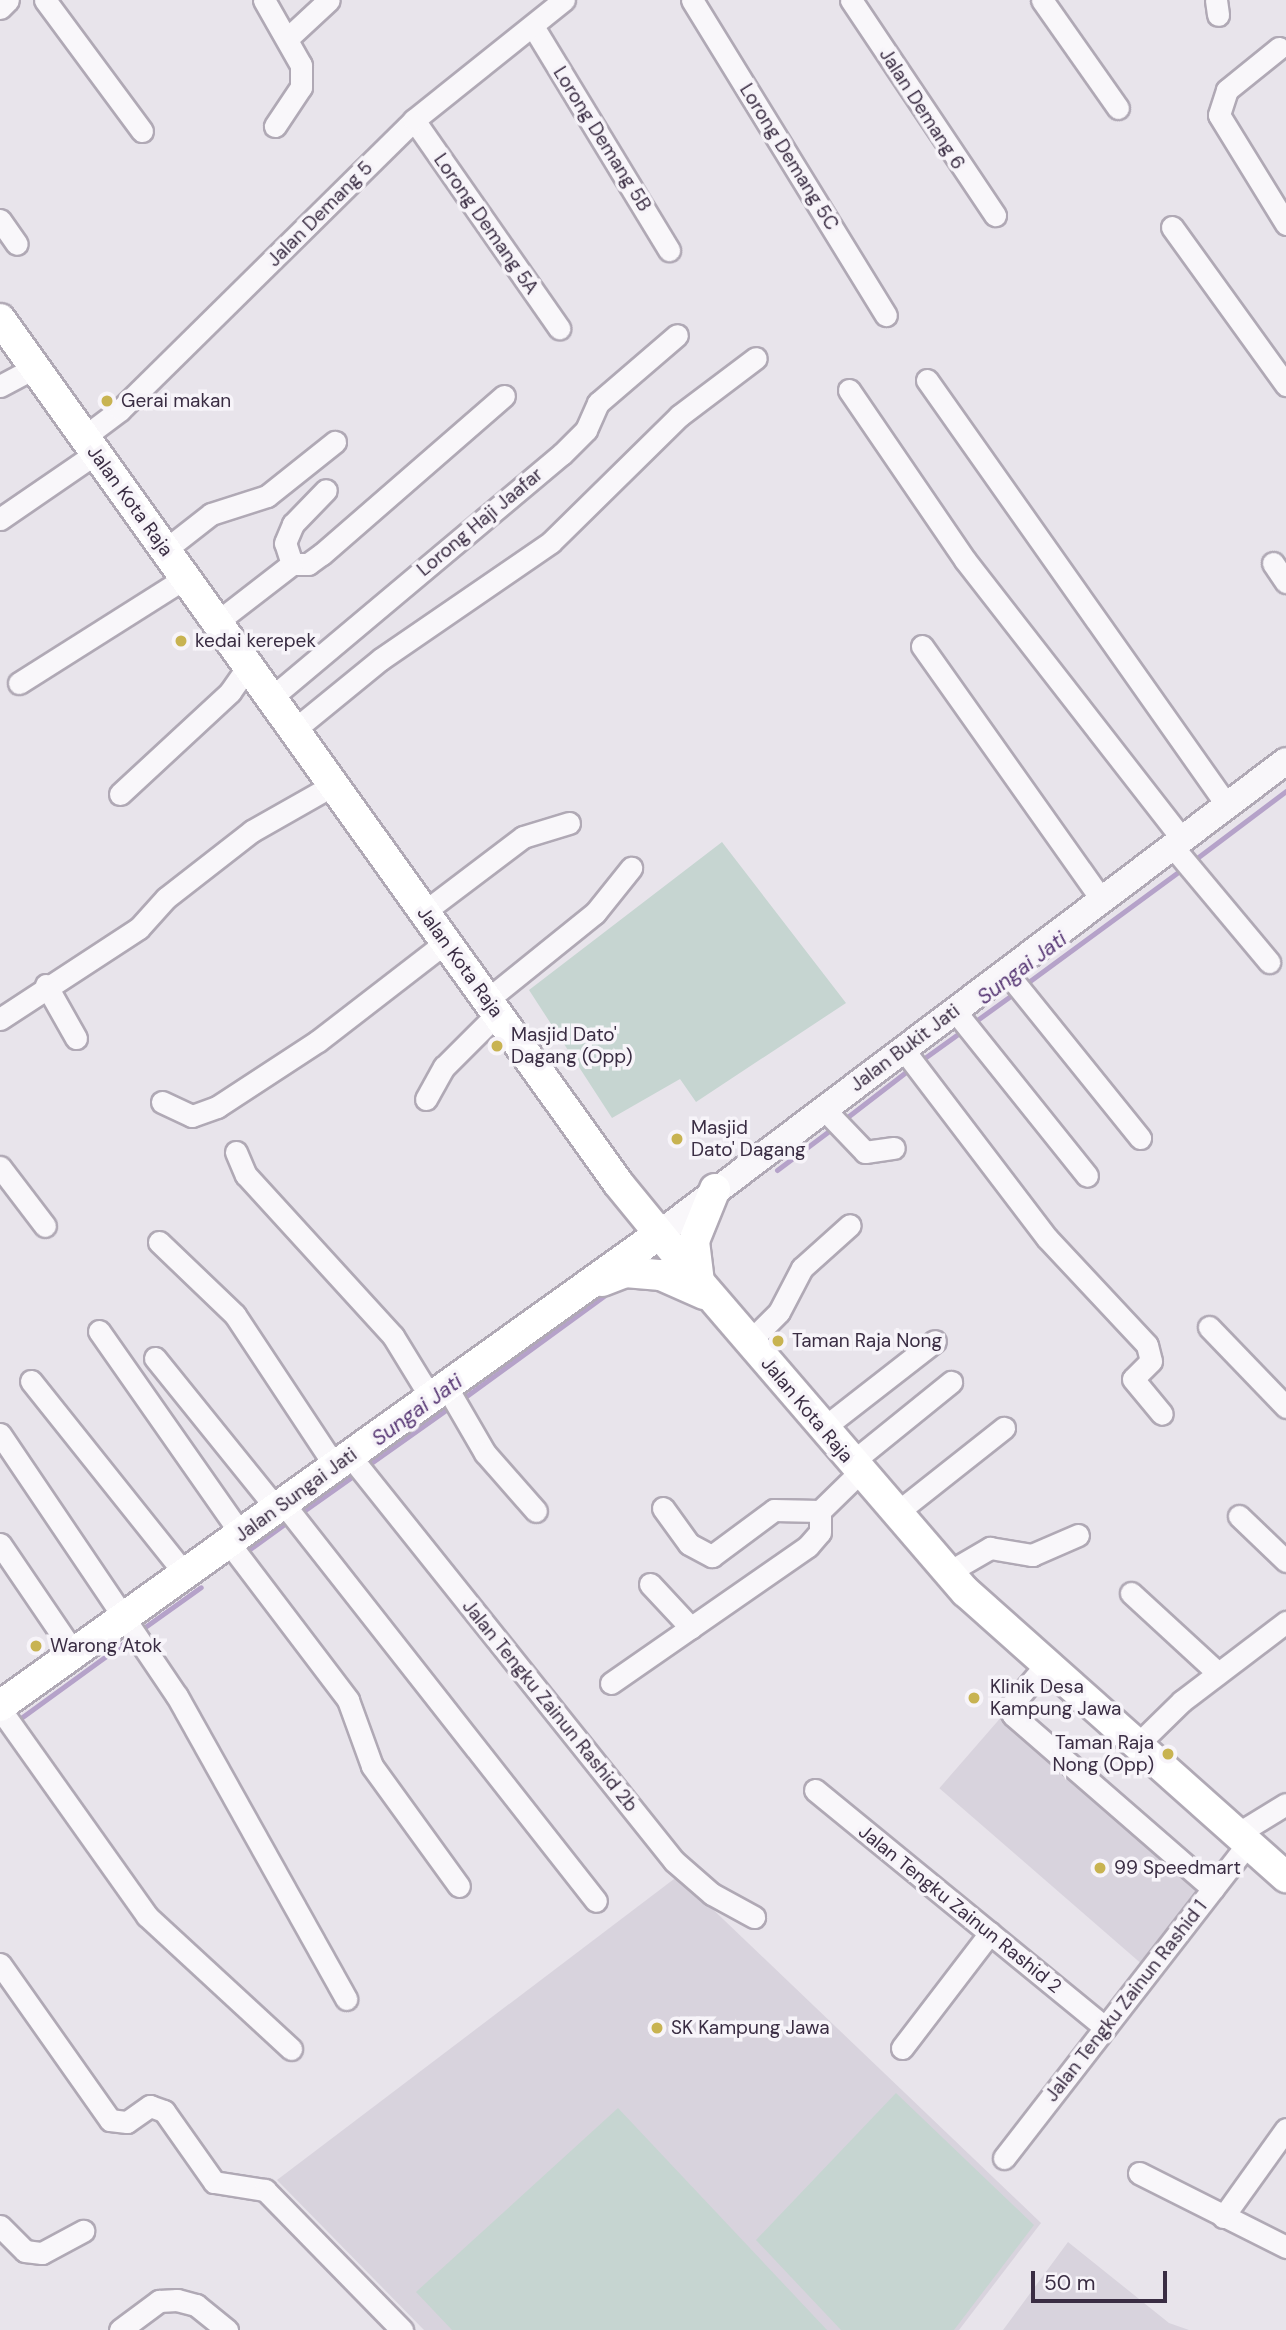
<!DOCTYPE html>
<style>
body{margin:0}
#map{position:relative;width:1286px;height:2330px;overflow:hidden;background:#e8e4eb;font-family:"DM Sans",sans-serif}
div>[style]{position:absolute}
.built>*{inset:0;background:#d8d3dd;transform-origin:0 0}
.green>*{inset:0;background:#c6d5d1}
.stream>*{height:5px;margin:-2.5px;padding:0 2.5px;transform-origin:2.5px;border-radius:2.5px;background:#b5a2c9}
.roads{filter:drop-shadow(2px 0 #b0a9b5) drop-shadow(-2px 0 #b0a9b5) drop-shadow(0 2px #b0a9b5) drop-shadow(0 -2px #b0a9b5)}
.minor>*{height:21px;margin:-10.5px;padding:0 10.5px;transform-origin:10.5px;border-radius:10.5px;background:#f9f7fa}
.tertiary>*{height:26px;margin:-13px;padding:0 13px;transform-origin:13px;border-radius:13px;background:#f9f7fa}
.secondary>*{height:30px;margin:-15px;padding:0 15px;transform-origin:15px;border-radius:15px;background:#fff}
.dots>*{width:19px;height:19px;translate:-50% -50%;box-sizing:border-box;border:4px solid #f7f4f9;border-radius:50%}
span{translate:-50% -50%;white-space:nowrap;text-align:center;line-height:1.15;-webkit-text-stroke:7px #f7f4f9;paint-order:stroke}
.street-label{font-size:19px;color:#3a2d43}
.poi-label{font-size:19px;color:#3a2d43}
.left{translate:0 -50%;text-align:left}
.right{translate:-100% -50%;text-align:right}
.water-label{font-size:21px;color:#583875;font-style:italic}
.scale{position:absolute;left:1031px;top:2271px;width:136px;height:32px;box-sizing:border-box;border:4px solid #3a2d43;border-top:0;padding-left:9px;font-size:21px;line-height:24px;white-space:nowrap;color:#3a2d43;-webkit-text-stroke:5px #f7f4f9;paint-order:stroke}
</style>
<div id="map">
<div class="built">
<div style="left:1003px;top:1715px;width:267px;height:97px;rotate:41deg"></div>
<div style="clip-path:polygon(678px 1876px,1041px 2223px,959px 2330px,424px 2330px,277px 2180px)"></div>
<div style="clip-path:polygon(1068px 2242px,1169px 2323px,1189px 2330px,1003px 2330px)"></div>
</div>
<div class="green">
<div style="clip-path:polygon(722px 842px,846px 1003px,696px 1102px,680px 1079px,612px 1118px,529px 990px)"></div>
<div style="clip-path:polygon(896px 2093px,1034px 2225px,954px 2330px,841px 2330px,756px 2240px)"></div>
<div style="clip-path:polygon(618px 2108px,827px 2330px,452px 2330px,416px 2292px)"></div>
</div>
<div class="stream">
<div style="left:1193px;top:861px;width:116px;rotate:-37deg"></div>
<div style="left:1023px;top:986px;width:201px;rotate:-36.3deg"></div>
<div style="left:973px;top:1023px;width:53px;rotate:-35.8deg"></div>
<div style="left:919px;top:1062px;width:57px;rotate:-35.7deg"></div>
<div style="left:841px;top:1122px;width:88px;rotate:-37.6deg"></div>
<div style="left:777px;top:1170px;width:70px;rotate:-36.9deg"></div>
<div style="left:461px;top:1400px;width:178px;rotate:-36.1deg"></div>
<div style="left:364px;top:1468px;width:109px;rotate:-35.3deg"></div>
<div style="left:298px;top:1515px;width:71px;rotate:-35.3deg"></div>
<div style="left:247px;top:1551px;width:53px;rotate:-35.8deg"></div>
<div style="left:138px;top:1632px;width:77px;rotate:-35.5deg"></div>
<div style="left:14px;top:1723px;width:145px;rotate:-36deg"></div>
</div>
<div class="roads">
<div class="minor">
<div style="left:45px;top:0;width:163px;rotate:53.5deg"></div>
<div style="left:264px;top:0;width:75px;rotate:60.4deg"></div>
<div style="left:301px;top:65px;width:22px;rotate:90deg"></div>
<div style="left:301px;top:87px;width:47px;rotate:123.7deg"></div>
<div style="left:692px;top:0;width:370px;rotate:58.4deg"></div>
<div style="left:851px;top:0;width:259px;rotate:56.2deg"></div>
<div style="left:1042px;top:0;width:132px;rotate:54.9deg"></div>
<div style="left:1216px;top:0;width:15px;rotate:82deg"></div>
<div style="left:0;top:8px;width:11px;rotate:-45deg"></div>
<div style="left:534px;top:28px;width:260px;rotate:58.7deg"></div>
<div style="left:289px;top:37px;width:54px;rotate:-42.8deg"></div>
<div style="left:1279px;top:48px;width:67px;rotate:141.1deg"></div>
<div style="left:1227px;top:90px;width:26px;rotate:108deg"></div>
<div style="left:1219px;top:115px;width:128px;rotate:58.4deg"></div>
<div style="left:414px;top:120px;width:254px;rotate:55.1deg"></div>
<div style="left:0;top:220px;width:29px;rotate:55deg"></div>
<div style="left:1172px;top:227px;width:195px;rotate:54.2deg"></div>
<div style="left:927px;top:380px;width:519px;rotate:54.81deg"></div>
<div style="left:0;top:386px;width:40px;rotate:-28deg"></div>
<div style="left:849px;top:390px;width:206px;rotate:55.7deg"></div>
<div style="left:965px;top:560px;width:355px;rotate:52.1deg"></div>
<div style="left:84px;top:437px;width:45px;rotate:-36.9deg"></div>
<div style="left:120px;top:410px;width:413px;rotate:-44.6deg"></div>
<div style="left:414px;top:120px;width:192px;rotate:-38.7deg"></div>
<div style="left:0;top:519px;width:116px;rotate:-34.5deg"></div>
<div style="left:165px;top:550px;width:58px;rotate:-38deg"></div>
<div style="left:211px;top:514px;width:59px;rotate:-17.8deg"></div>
<div style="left:267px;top:496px;width:87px;rotate:-38.5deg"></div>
<div style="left:1273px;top:563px;width:23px;rotate:56deg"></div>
<div style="left:292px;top:564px;width:16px"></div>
<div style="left:308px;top:564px;width:17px;rotate:-36deg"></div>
<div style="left:322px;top:554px;width:241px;rotate:-41deg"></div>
<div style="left:217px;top:622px;width:95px;rotate:-37.7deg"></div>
<div style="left:292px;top:564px;width:22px;rotate:-108deg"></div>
<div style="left:285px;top:543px;width:21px;rotate:-67deg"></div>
<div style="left:293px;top:524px;width:47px;rotate:-45.9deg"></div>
<div style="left:922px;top:646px;width:311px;rotate:54.7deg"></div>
<div style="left:19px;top:683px;width:196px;rotate:-32.3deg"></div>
<div style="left:271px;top:698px;width:380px;rotate:-40deg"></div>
<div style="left:562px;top:454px;width:34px;rotate:-45deg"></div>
<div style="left:586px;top:430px;width:30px;rotate:-66deg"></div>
<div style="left:598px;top:403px;width:104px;rotate:-40.7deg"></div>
<div style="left:294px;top:730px;width:112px;rotate:-39.2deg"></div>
<div style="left:381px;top:659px;width:206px;rotate:-34.5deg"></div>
<div style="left:551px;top:542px;width:180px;rotate:-44.5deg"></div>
<div style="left:679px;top:416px;width:96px;rotate:-37deg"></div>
<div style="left:120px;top:794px;width:150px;rotate:-42.8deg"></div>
<div style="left:230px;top:692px;width:32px;rotate:-55deg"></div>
<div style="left:1173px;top:847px;width:150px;rotate:50.1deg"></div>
<div style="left:424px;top:912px;width:124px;rotate:-37.1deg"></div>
<div style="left:523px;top:837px;width:48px;rotate:-16.9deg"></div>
<div style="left:1007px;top:973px;width:212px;rotate:51.1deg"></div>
<div style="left:46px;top:985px;width:61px;rotate:60.5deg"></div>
<div style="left:487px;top:1000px;width:139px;rotate:-38.9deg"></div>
<div style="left:595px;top:913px;width:58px;rotate:-51.3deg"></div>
<div style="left:955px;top:1011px;width:211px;rotate:51.3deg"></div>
<div style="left:0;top:1019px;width:166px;rotate:-33.2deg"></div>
<div style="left:139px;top:928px;width:40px;rotate:-48deg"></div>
<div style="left:166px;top:898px;width:109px;rotate:-37.9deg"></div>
<div style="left:252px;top:831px;width:93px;rotate:-29.6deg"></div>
<div style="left:903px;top:1049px;width:238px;rotate:52.7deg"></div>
<div style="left:1047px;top:1238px;width:146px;rotate:46.9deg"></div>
<div style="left:1147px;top:1345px;width:16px;rotate:76deg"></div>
<div style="left:1151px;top:1361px;width:25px;rotate:135deg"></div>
<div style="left:1133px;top:1379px;width:45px;rotate:50.4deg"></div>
<div style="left:426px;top:1099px;width:37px;rotate:-61deg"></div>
<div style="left:444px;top:1067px;width:75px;rotate:-45deg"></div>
<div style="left:162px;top:1102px;width:33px;rotate:25deg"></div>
<div style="left:192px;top:1116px;width:27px;rotate:-20deg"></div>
<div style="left:217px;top:1107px;width:121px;rotate:-33.2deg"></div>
<div style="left:318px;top:1041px;width:162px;rotate:-37.7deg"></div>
<div style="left:823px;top:1108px;width:61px;rotate:46.3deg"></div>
<div style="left:865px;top:1152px;width:29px;rotate:-8deg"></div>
<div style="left:236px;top:1152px;width:25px;rotate:67deg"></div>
<div style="left:246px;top:1175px;width:218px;rotate:47.6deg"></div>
<div style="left:393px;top:1336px;width:73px;rotate:58.5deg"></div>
<div style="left:0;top:1167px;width:74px;rotate:52.7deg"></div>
<div style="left:159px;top:1242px;width:105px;rotate:43.8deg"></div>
<div style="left:235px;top:1315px;width:181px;rotate:56.5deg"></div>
<div style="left:1209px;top:1327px;width:111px;rotate:46.1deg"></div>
<div style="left:99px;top:1331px;width:248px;rotate:55deg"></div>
<div style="left:749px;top:1342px;width:42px;rotate:-45deg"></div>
<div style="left:779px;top:1312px;width:50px;rotate:-62.4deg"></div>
<div style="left:802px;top:1268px;width:64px;rotate:-41.9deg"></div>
<div style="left:155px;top:1358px;width:193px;rotate:51.1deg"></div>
<div style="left:31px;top:1381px;width:247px;rotate:51.4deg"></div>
<div style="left:446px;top:1386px;width:78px;rotate:59.8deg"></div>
<div style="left:485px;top:1453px;width:77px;rotate:48.7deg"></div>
<div style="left:822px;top:1429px;width:143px;rotate:-37.9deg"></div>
<div style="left:0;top:1434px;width:316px;rotate:56deg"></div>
<div style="left:177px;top:1696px;width:347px;rotate:60.8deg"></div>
<div style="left:350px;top:1456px;width:519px;rotate:51.34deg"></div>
<div style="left:674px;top:1861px;width:50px;rotate:41deg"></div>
<div style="left:712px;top:1894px;width:48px;rotate:28.7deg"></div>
<div style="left:851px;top:1463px;width:129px;rotate:-39deg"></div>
<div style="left:283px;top:1503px;width:506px;rotate:51.82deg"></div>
<div style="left:663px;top:1508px;width:44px;rotate:54.2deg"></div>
<div style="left:689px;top:1544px;width:26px;rotate:28deg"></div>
<div style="left:712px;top:1556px;width:77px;rotate:-36.6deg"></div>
<div style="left:774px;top:1510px;width:46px;rotate:1.2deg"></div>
<div style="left:820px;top:1511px;width:54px;rotate:-44.3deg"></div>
<div style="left:895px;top:1514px;width:139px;rotate:-38.3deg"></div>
<div style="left:1239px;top:1516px;width:65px;rotate:43.8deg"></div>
<div style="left:229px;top:1543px;width:197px;rotate:52.8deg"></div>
<div style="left:348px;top:1700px;width:70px;rotate:70deg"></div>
<div style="left:372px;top:1766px;width:148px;rotate:54.1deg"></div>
<div style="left:0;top:1544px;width:132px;rotate:55.8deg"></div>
<div style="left:947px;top:1573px;width:50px;rotate:-30.2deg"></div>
<div style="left:990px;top:1548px;width:43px;rotate:9.5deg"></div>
<div style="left:1032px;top:1555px;width:50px;rotate:-23.5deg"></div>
<div style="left:650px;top:1584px;width:60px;rotate:47deg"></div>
<div style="left:1131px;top:1593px;width:118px;rotate:42.6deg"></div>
<div style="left:1044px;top:1667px;width:54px;rotate:130.5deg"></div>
<div style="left:1009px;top:1708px;width:8px;rotate:60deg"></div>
<div style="left:1013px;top:1715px;width:265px;rotate:41deg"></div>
<div style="left:611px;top:1683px;width:240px;rotate:-34.8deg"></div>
<div style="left:808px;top:1546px;width:18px;rotate:-49deg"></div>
<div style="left:820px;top:1532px;width:21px;rotate:-90deg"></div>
<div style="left:0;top:1709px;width:254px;rotate:54.6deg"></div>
<div style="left:147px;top:1916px;width:196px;rotate:42.7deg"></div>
<div style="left:1136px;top:1746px;width:64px;rotate:-44.4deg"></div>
<div style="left:1182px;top:1701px;width:131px;rotate:-37.2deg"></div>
<div style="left:815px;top:1790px;width:375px;rotate:39.3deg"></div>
<div style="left:1237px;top:1834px;width:57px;rotate:-31.5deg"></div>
<div style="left:0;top:1964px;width:191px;rotate:54.8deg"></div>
<div style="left:110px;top:2120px;width:17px;rotate:7deg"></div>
<div style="left:127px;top:2122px;width:28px;rotate:-35deg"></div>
<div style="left:150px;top:2106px;width:15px;rotate:20deg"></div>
<div style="left:164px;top:2111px;width:87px;rotate:54.8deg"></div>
<div style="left:214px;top:2182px;width:52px;rotate:8.9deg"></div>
<div style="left:265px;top:2190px;width:196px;rotate:45.6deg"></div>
<div style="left:902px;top:2048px;width:145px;rotate:-52.6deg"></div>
<div style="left:1004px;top:2158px;width:398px;rotate:-52.2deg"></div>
<div style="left:1139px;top:2173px;width:165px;rotate:26.7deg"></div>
<div style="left:1223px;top:2217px;width:108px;rotate:-54.4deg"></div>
<div style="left:0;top:2226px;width:35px;rotate:45deg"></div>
<div style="left:25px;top:2251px;width:17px;rotate:7deg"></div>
<div style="left:42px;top:2253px;width:47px;rotate:-28.2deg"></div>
<div style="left:120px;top:2330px;width:49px;rotate:-36.6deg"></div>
<div style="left:159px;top:2301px;width:18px;rotate:-3deg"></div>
<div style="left:177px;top:2300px;width:20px;rotate:15deg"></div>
<div style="left:196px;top:2305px;width:40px;rotate:39deg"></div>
</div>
<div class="tertiary">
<div style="left:659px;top:1234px;width:785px;rotate:-37.03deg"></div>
</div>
<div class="secondary">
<div style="left:0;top:319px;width:1062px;rotate:54.42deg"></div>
<div style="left:618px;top:1183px;width:128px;rotate:50.7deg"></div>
<div style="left:699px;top:1282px;width:409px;rotate:49.3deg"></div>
<div style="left:966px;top:1592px;width:429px;rotate:41.7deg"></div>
<div style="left:602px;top:1281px;width:25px;rotate:-21deg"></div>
<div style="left:625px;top:1272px;width:36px;rotate:5deg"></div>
<div style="left:661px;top:1275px;width:47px;rotate:23.8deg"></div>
<div style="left:699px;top:1282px;width:41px;rotate:-97deg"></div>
<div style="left:694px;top:1241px;width:56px;rotate:-68deg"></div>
<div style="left:0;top:1706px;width:811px;rotate:-35.61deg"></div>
</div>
</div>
<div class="dots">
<div style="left:107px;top:401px;background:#c8b351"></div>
<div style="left:181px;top:641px;background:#c8b351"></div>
<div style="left:497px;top:1046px;background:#c8b351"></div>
<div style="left:677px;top:1139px;background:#c8b351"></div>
<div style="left:778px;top:1341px;background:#c8b351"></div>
<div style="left:36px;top:1646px;background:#c8b351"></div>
<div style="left:974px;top:1698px;background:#c8b351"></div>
<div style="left:1168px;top:1754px;background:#c8b351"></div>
<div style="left:1100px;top:1868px;background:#c8b351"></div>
<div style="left:657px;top:2028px;background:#c8b351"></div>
</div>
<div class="street-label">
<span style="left:922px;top:109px;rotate:57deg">Jalan Demang 6</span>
<span style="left:602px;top:139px;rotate:58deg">Lorong Demang 5B</span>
<span style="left:789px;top:157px;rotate:58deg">Lorong Demang 5C</span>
<span style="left:320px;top:214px;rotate:-45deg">Jalan Demang 5</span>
<span style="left:486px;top:224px;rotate:55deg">Lorong Demang 5A</span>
<span style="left:130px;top:501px;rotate:54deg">Jalan Kota Raja</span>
<span style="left:480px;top:522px;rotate:-40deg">Lorong Haji Jaafar</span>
<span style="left:460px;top:962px;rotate:54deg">Jalan Kota Raja</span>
<span style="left:905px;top:1048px;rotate:-37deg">Jalan Bukit Jati</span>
<span style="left:807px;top:1410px;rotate:50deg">Jalan Kota Raja</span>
<span style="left:296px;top:1495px;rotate:-36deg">Jalan Sungai Jati</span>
<span style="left:550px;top:1706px;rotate:51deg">Jalan Tengku Zainun Rashid 2b</span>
<span style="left:960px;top:1909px;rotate:39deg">Jalan Tengku Zainun Rashid 2</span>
<span style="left:1126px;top:2001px;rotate:-52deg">Jalan Tengku Zainun Rashid 1</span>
</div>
<div class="poi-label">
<span class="left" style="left:121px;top:401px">Gerai makan</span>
<span class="left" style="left:195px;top:641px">kedai kerepek</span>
<span class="left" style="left:511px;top:1046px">Masjid Dato'<br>Dagang (Opp)</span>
<span class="left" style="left:691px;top:1139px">Masjid<br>Dato' Dagang</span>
<span class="left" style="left:792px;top:1341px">Taman Raja Nong</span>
<span class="left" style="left:50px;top:1646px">Warong Atok</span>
<span class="left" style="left:990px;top:1698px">Klinik Desa<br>Kampung Jawa</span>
<span class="right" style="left:1154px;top:1754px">Taman Raja<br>Nong (Opp)</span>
<span class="left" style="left:1114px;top:1868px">99 Speedmart</span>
<span class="left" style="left:671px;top:2028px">SK Kampung Jawa</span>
</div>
<div class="water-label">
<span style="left:1022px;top:968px;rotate:-37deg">Sungai Jati</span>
<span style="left:417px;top:1410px;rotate:-36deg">Sungai Jati</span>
</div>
<div class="scale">50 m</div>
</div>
